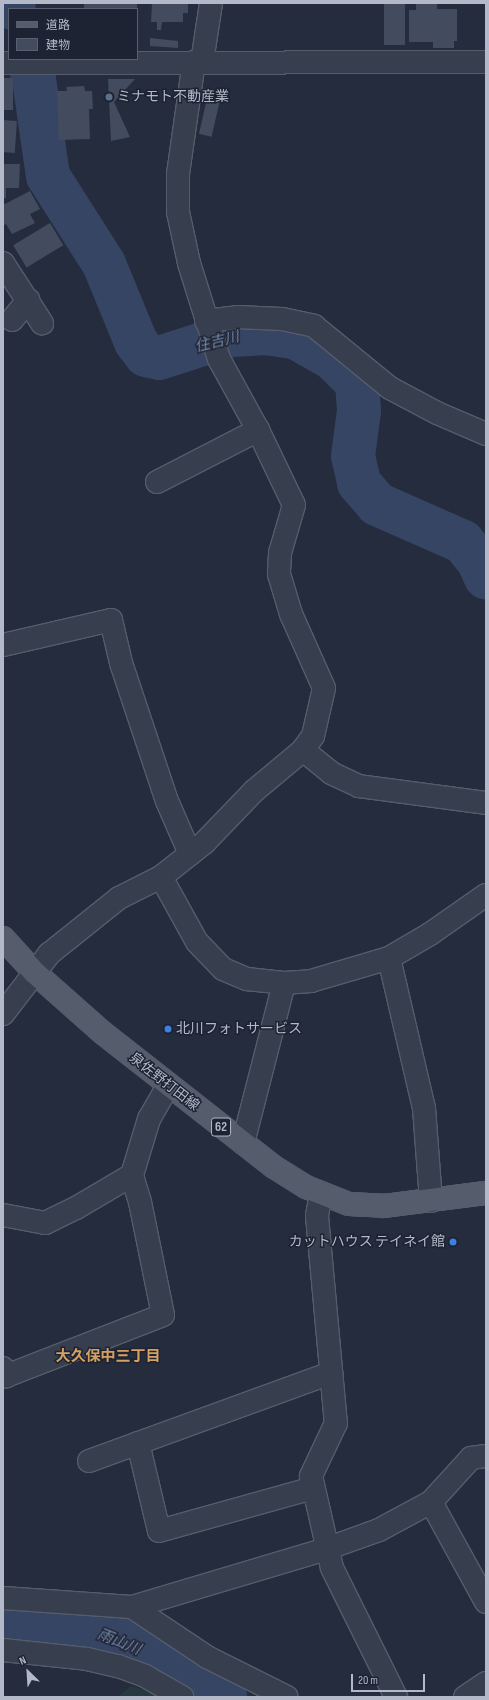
<!DOCTYPE html>
<meta charset="utf-8">
<style>
body{margin:0}
#map{position:relative;width:489px;height:1700px;overflow:hidden;background:#242c3d;font-family:"Sofia Sans Condensed","Noto Sans JP",sans-serif}
div>[style]{position:absolute}
.green>*{inset:0;background:#26393e}
.river>*{height:44px;margin:-22px;padding:0 22px;transform-origin:22px;border-radius:22px;background:#374564}
.building>*{inset:0;background:#434b5f;transform-origin:0 0}
.roads{filter:drop-shadow(1px 0 #565c6b) drop-shadow(-1px 0 #565c6b) drop-shadow(0 1px #565c6b) drop-shadow(0 -1px #565c6b)}
.minor>*{height:22px;margin:-11px;padding:0 11px;transform-origin:11px;border-radius:11px;background:#373e4d}
.major>*{height:22px;margin:-11px;padding:0 11px;transform-origin:11px;border-radius:11px;background:#555d6d}
.dots>*{width:11px;height:11px;translate:-50% -50%;box-sizing:border-box;border:2px solid #1d2332;border-radius:50%}
span{translate:-50% -50%;white-space:nowrap;text-align:center;line-height:1.15;-webkit-text-stroke:3px #1d2332;paint-order:stroke}
.shield-label span{padding:1px 3px;background:#1d2332;border:1px solid;border-radius:3px;-webkit-text-stroke-width:0}
.shield-label{font-size:13px;color:#b3b9c8;font-weight:700}
.poi-label{font-size:14px;color:#b3b9c8}
.left{translate:0 -50%;text-align:left}
.right{translate:-100% -50%;text-align:right}
.street-label{font-size:14px;color:#b3b9c8}
.water-label{font-size:15px;color:#7b8cb0;font-style:italic}
.neighbourhood-label{font-size:15px;color:#d4a162;font-weight:700}
.frame{position:absolute;inset:0;border:4px solid #b3b9c8;pointer-events:none}
.legend{position:absolute;left:8px;top:8px;width:130px;height:52px;box-sizing:border-box;background:#1d2332;border:1px solid #595f6e;margin:0;padding:5px 7px;list-style:none;font-size:12px;color:#b3b9c8}
.legend li{display:flex;align-items:center;gap:8px;height:20px}
.legend b{width:20px;border:1px solid #595f6e}
.north{position:absolute;left:8px;top:1652px;width:40px;height:40px;-webkit-text-stroke:3px #1d2332;paint-order:stroke;rotate:335deg;font-size:11px;font-weight:700;line-height:16px;text-align:center;color:#b3b9c8}
.north::after{content:'';display:block;margin:auto;width:14px;height:18px;background:#b3b9c8;clip-path:polygon(50% 0,100% 100%,50% 72%,0 100%)}
.scale{position:absolute;left:351px;top:1674px;width:74px;height:18px;box-sizing:border-box;border:2px solid #b3b9c8;border-top:0;padding-left:5px;font-size:12px;line-height:14px;white-space:nowrap;color:#b3b9c8;-webkit-text-stroke:3px #1d2332;paint-order:stroke}
</style>
<div id="map">
<div class="green">
<div style="clip-path:polygon(131px 1686px,172px 1697px,173px 1697px,117px 1697px)"></div>
</div>
<div class="river">
<div style="left:12px;top:3px;width:6px;rotate:72deg"></div>
<div style="left:28px;top:59px;width:21px;rotate:73deg"></div>
<div style="left:34px;top:79px;width:98px;rotate:81.8deg"></div>
<div style="left:48px;top:176px;width:104px;rotate:57.5deg"></div>
<div style="left:104px;top:264px;width:84px;rotate:67.7deg"></div>
<div style="left:136px;top:342px;width:16px;rotate:52deg"></div>
<div style="left:146px;top:355px;width:13px;rotate:13deg"></div>
<div style="left:159px;top:358px;width:76px;rotate:-17.7deg"></div>
<div style="left:231px;top:335px;width:34px;rotate:-3deg"></div>
<div style="left:265px;top:333px;width:30px;rotate:8deg"></div>
<div style="left:295px;top:337px;width:43px;rotate:29.6deg"></div>
<div style="left:332px;top:358px;width:35px;rotate:44deg"></div>
<div style="left:357px;top:382px;width:29px;rotate:86deg"></div>
<div style="left:359px;top:411px;width:45px;rotate:97.6deg"></div>
<div style="left:353px;top:456px;width:28px;rotate:77deg"></div>
<div style="left:359px;top:483px;width:28px;rotate:49deg"></div>
<div style="left:377px;top:504px;width:94px;rotate:23.8deg"></div>
<div style="left:463px;top:542px;width:26px;rotate:51deg"></div>
<div style="left:479px;top:562px;width:17px;rotate:66deg"></div>
<div style="left:3px;top:1619px;width:65px;rotate:4.4deg"></div>
<div style="left:68px;top:1624px;width:57px;rotate:16.2deg"></div>
<div style="left:123px;top:1640px;width:117px;rotate:29.2deg"></div>
</div>
<div class="building">
<div style="left:84px;top:3px;width:53px;height:6px"></div>
<div style="clip-path:polygon(152px 3px,188px 3px,188px 13px,183px 13px,183px 22px,162px 22px,161px 30px,157px 30px,157px 22px,151px 22px)"></div>
<div style="left:384px;top:3px;width:21px;height:42px"></div>
<div style="clip-path:polygon(416px 3px,437px 3px,437px 9px,457px 9px,457px 41px,454px 41px,454px 48px,433px 48px,433px 42px,409px 42px,409px 10px,416px 10px)"></div>
<div style="clip-path:polygon(150px 38px,178px 41px,178px 48px,150px 46px)"></div>
<div style="left:3px;top:78px;width:10px;height:32px"></div>
<div style="clip-path:polygon(108px 79px,135px 79px,114px 102px,130px 137px,111px 141px)"></div>
<div style="clip-path:polygon(84px 86px,85px 91px,92px 91px,93px 109px,89px 109px,90px 139px,59px 140px,57px 91px,67px 91px,66px 87px)"></div>
<div style="left:209px;top:90px;width:13px;height:45px;rotate:13deg"></div>
<div style="left:3px;top:120px;width:14px;height:32px;rotate:4deg"></div>
<div style="clip-path:polygon(3px 164px,20px 164px,19px 188px,6px 188px,6px 198px,3px 198px)"></div>
<div style="clip-path:polygon(30px 191px,40px 209px,30px 214px,35px 223px,12px 234px,6px 224px,3px 226px,3px 205px)"></div>
<div style="left:50px;top:223px;width:26px;height:43px;rotate:59deg"></div>
</div>
<div class="roads">
<div class="minor">
<div style="left:202px;top:62px;width:60px;rotate:-81.3deg"></div>
<div style="left:3px;top:63px;width:483px;rotate:-0.1deg"></div>
<div style="left:3px;top:263px;width:72px;rotate:57deg"></div>
<div style="left:12px;top:320px;width:26px;rotate:-51deg"></div>
<div style="left:206px;top:321px;width:31px;rotate:-7deg"></div>
<div style="left:237px;top:317px;width:45px;rotate:2.5deg"></div>
<div style="left:282px;top:319px;width:33px;rotate:12deg"></div>
<div style="left:314px;top:326px;width:98px;rotate:39.2deg"></div>
<div style="left:390px;top:388px;width:53px;rotate:28deg"></div>
<div style="left:437px;top:413px;width:53px;rotate:23.2deg"></div>
<div style="left:258px;top:430px;width:83px;rotate:64.4deg"></div>
<div style="left:294px;top:505px;width:50px;rotate:106.3deg"></div>
<div style="left:280px;top:553px;width:21px;rotate:93deg"></div>
<div style="left:279px;top:574px;width:42px;rotate:73.3deg"></div>
<div style="left:291px;top:614px;width:81px;rotate:66deg"></div>
<div style="left:324px;top:688px;width:49px;rotate:102.9deg"></div>
<div style="left:313px;top:736px;width:17px;rotate:126deg"></div>
<div style="left:303px;top:750px;width:36px;rotate:39deg"></div>
<div style="left:331px;top:773px;width:31px;rotate:25deg"></div>
<div style="left:359px;top:786px;width:128px;rotate:7.6deg"></div>
<div style="left:157px;top:482px;width:114px;rotate:-27.2deg"></div>
<div style="left:258px;top:430px;width:81px;rotate:-118.8deg"></div>
<div style="left:219px;top:359px;width:101px;rotate:-107.4deg"></div>
<div style="left:189px;top:263px;width:52px;rotate:-102.2deg"></div>
<div style="left:178px;top:212px;width:38px;rotate:-90deg"></div>
<div style="left:178px;top:174px;width:113px;rotate:-81.9deg"></div>
<div style="left:3px;top:645px;width:111px;rotate:-13deg"></div>
<div style="left:111px;top:620px;width:44px;rotate:76.9deg"></div>
<div style="left:121px;top:663px;width:145px;rotate:71.6deg"></div>
<div style="left:167px;top:801px;width:58px;rotate:66.5deg"></div>
<div style="left:161px;top:877px;width:55px;rotate:-38.3deg"></div>
<div style="left:204px;top:843px;width:72px;rotate:-46.1deg"></div>
<div style="left:254px;top:791px;width:64px;rotate:-39.9deg"></div>
<div style="left:389px;top:958px;width:154px;rotate:76.9deg"></div>
<div style="left:424px;top:1108px;width:93px;rotate:85.7deg"></div>
<div style="left:3px;top:1014px;width:76px;rotate:-52.5deg"></div>
<div style="left:49px;top:954px;width:90px;rotate:-38.7deg"></div>
<div style="left:119px;top:898px;width:47px;rotate:-26.6deg"></div>
<div style="left:161px;top:877px;width:74px;rotate:61deg"></div>
<div style="left:197px;top:942px;width:37px;rotate:46deg"></div>
<div style="left:223px;top:969px;width:26px;rotate:23deg"></div>
<div style="left:247px;top:979px;width:37px;rotate:6deg"></div>
<div style="left:243px;top:1143px;width:165px;rotate:-75.6deg"></div>
<div style="left:284px;top:983px;width:27px;rotate:-4deg"></div>
<div style="left:311px;top:981px;width:81px;rotate:-16.4deg"></div>
<div style="left:389px;top:958px;width:48px;rotate:-30.3deg"></div>
<div style="left:430px;top:934px;width:68px;rotate:-34.9deg"></div>
<div style="left:321px;top:1193px;width:23px;rotate:100deg"></div>
<div style="left:317px;top:1216px;width:208px;rotate:84.8deg"></div>
<div style="left:336px;top:1423px;width:59px;rotate:115.3deg"></div>
<div style="left:311px;top:1476px;width:94px;rotate:77.1deg"></div>
<div style="left:332px;top:1568px;width:144px;rotate:63.6deg"></div>
<div style="left:3px;top:1215px;width:43px;rotate:10.8deg"></div>
<div style="left:45px;top:1223px;width:34px;rotate:-26deg"></div>
<div style="left:76px;top:1208px;width:65px;rotate:-30.5deg"></div>
<div style="left:3px;top:1368px;width:9px;rotate:69deg"></div>
<div style="left:6px;top:1376px;width:168px;rotate:-21.2deg"></div>
<div style="left:163px;top:1315px;width:115px;rotate:-101.5deg"></div>
<div style="left:140px;top:1202px;width:28px;rotate:-107deg"></div>
<div style="left:132px;top:1175px;width:59px;rotate:-73.1deg"></div>
<div style="left:149px;top:1119px;width:38px;rotate:-60deg"></div>
<div style="left:138px;top:1443px;width:90px;rotate:76.6deg"></div>
<div style="left:159px;top:1531px;width:160px;rotate:-15.6deg"></div>
<div style="left:89px;top:1461px;width:258px;rotate:-20deg"></div>
<div style="left:431px;top:1502px;width:114px;rotate:61.2deg"></div>
<div style="left:3px;top:1598px;width:129px;rotate:4deg"></div>
<div style="left:132px;top:1607px;width:90px;rotate:33.7deg"></div>
<div style="left:207px;top:1657px;width:89px;rotate:26.6deg"></div>
<div style="left:132px;top:1607px;width:202px;rotate:-16.6deg"></div>
<div style="left:326px;top:1549px;width:56px;rotate:-19.7deg"></div>
<div style="left:379px;top:1530px;width:59px;rotate:-28.3deg"></div>
<div style="left:431px;top:1502px;width:59px;rotate:-47.7deg"></div>
<div style="left:471px;top:1458px;width:15px;rotate:-8deg"></div>
<div style="left:3px;top:1650px;width:84px;rotate:6.1deg"></div>
<div style="left:87px;top:1659px;width:32px;rotate:13deg"></div>
<div style="left:118px;top:1666px;width:29px;rotate:20deg"></div>
<div style="left:145px;top:1676px;width:43px;rotate:29.6deg"></div>
<div style="left:465px;top:1697px;width:25px;rotate:-34deg"></div>
</div>
<div class="major">
<div style="left:3px;top:938px;width:46px;rotate:47.6deg"></div>
<div style="left:34px;top:972px;width:92px;rotate:41.5deg"></div>
<div style="left:103px;top:1033px;width:217px;rotate:38.1deg"></div>
<div style="left:274px;top:1167px;width:38px;rotate:32deg"></div>
<div style="left:306px;top:1187px;width:46px;rotate:21.6deg"></div>
<div style="left:349px;top:1204px;width:35px;rotate:3deg"></div>
<div style="left:384px;top:1206px;width:103px;rotate:-7.3deg"></div>
</div>
</div>
<div class="dots">
<div style="left:109px;top:97px;background:#5c6f8a"></div>
<div style="left:168px;top:1029px;background:#3f7fe0"></div>
<div style="left:453px;top:1242px;background:#3f7fe0"></div>
</div>
<div class="shield-label">
<span style="left:221px;top:1127px">62</span>
</div>
<div class="poi-label">
<span class="left" style="left:117px;top:97px">ミナモト不動産業</span>
<span class="left" style="left:176px;top:1029px">北川フォトサービス</span>
<span class="right" style="left:445px;top:1242px">カットハウス テイネイ館</span>
</div>
<div class="street-label">
<span style="left:164px;top:1082px;rotate:38deg">泉佐野打田線</span>
</div>
<div class="water-label">
<span style="left:217px;top:342px;rotate:-14deg">住吉川</span>
<span style="left:119px;top:1642px;rotate:22deg">雨山川</span>
</div>
<div class="neighbourhood-label">
<span style="left:108px;top:1357px">大久保中三丁目</span>
</div>
<div class="frame"></div>
<ul class="legend">
<li><b style="height:5px;background:#555d6d"></b>道路</li>
<li><b style="height:11px;background:#434b5f"></b>建物</li>
</ul>
<div class="north">N</div>
<div class="scale">20 m</div>
</div>
